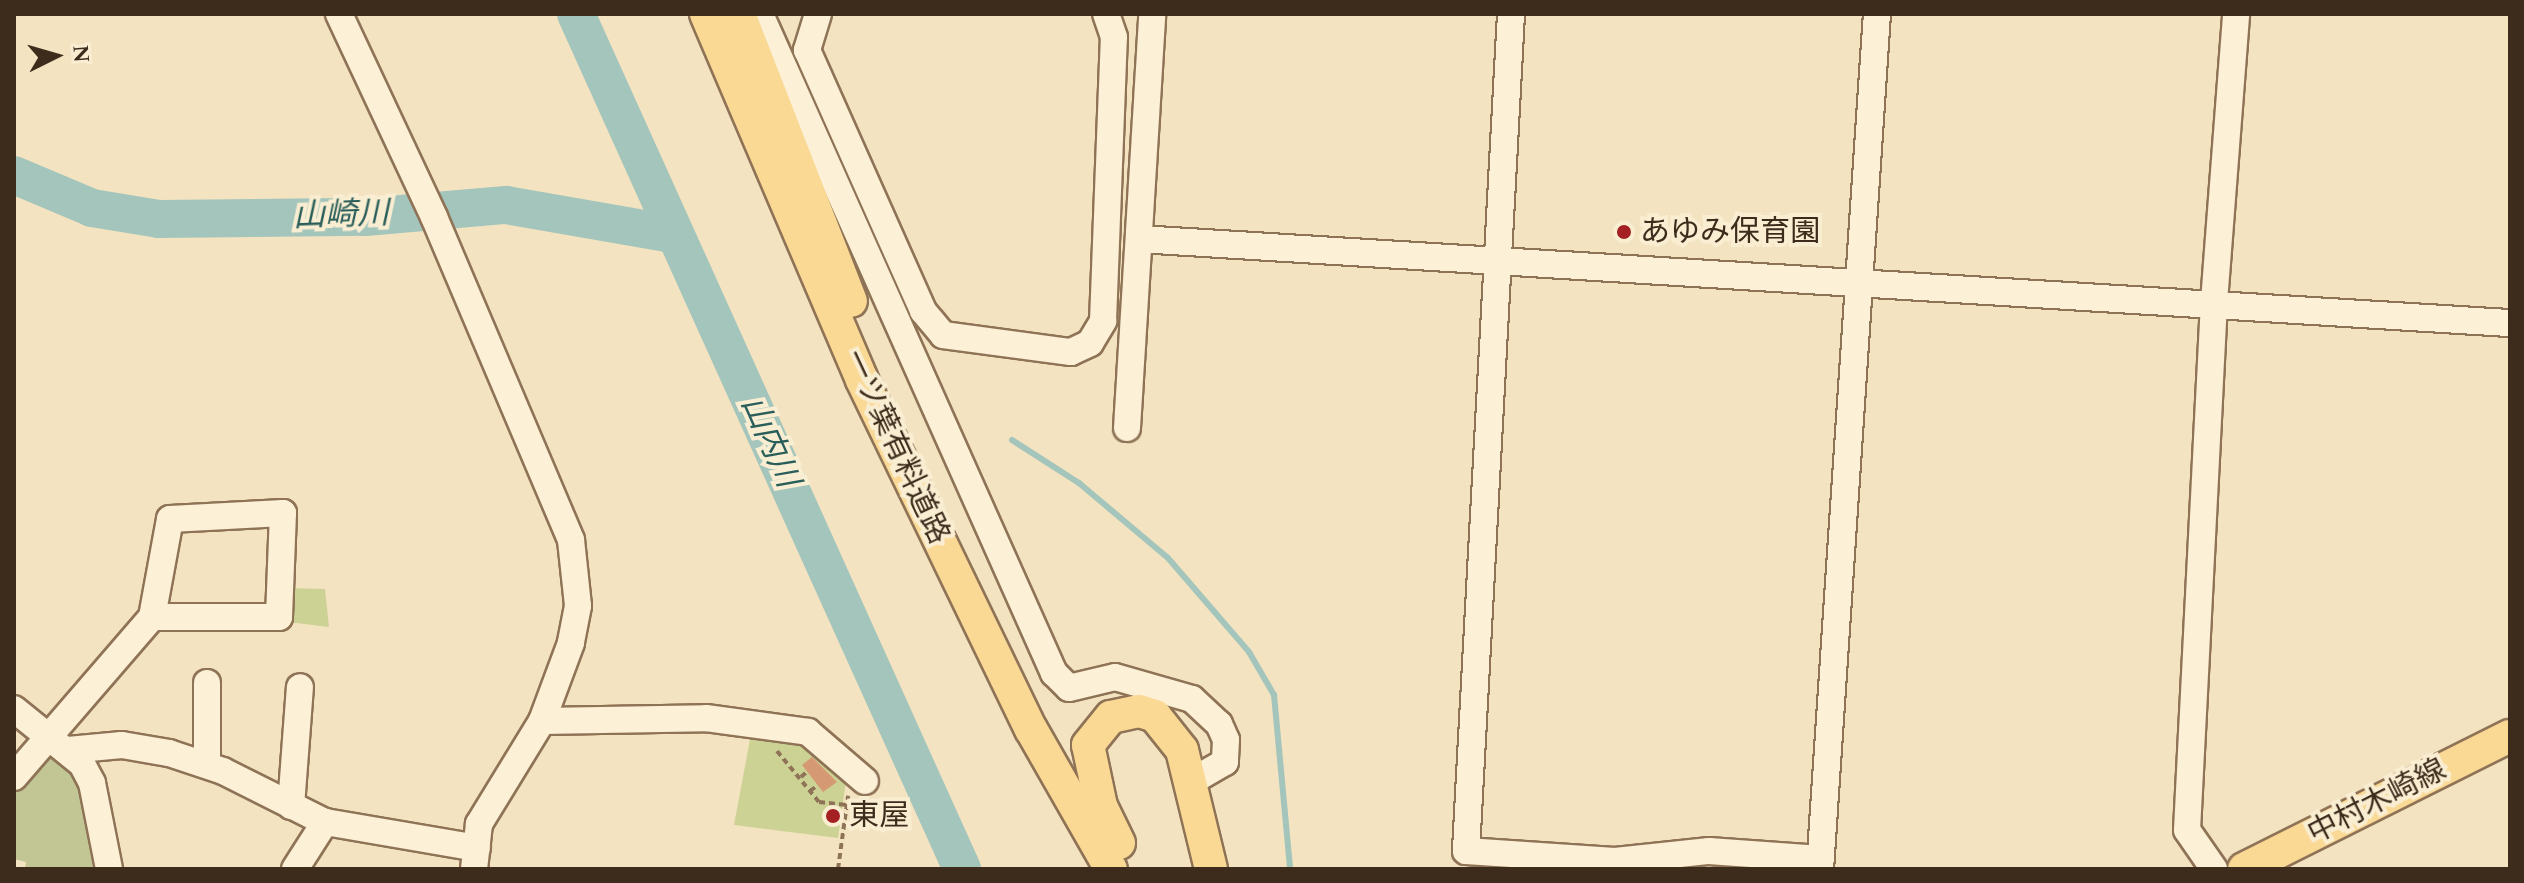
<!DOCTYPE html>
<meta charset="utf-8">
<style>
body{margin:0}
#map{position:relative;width:2524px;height:883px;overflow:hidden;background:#f3e3c1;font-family:Spectral,"Noto Sans JP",serif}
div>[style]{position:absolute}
.green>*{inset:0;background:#ccd294}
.cemetery>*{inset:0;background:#c1c694}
.stream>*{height:6px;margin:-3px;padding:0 3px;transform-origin:3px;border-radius:3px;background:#a4c5bb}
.river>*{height:38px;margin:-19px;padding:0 19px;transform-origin:19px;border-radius:19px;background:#a4c5bb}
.building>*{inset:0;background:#d59a73}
.path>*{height:4px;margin-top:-2px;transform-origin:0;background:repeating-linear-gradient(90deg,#8f7356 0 6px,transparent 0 10px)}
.roads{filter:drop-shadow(2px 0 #8f7356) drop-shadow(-2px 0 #8f7356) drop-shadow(0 2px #8f7356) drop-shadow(0 -2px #8f7356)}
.minor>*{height:26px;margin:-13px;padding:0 13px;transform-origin:13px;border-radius:13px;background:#fcf0d6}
.major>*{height:32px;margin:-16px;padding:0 16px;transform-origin:16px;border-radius:16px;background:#fad995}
.dots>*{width:22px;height:22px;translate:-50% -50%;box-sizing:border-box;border:4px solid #f9edd2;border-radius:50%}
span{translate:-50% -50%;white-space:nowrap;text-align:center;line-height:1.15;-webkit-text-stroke:8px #f9edd2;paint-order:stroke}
.poi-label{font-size:30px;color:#3d2c1c}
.left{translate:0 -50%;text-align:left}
.street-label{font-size:30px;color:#3d2c1c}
.water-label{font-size:32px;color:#2a5e5a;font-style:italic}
.frame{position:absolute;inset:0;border:16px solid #3d2c1c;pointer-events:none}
.north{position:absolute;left:16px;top:16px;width:80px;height:80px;-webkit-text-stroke:6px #f9edd2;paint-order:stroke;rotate:85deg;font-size:22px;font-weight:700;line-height:32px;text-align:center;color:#3d2c1c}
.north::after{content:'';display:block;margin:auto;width:28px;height:36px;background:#3d2c1c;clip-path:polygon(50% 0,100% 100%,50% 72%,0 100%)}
</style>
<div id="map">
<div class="green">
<div style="clip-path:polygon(288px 588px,325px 589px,329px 627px,288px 622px)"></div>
<div style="clip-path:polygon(751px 734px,810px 739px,846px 781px,838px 838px,734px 825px)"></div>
</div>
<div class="cemetery">
<div style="clip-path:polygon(48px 749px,80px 769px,103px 869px,25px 869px,26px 862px,14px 859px,14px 791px)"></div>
</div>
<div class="stream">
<div style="left:1012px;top:440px;width:80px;rotate:32.7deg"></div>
<div style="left:1079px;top:483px;width:116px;rotate:40.1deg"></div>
<div style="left:1168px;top:558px;width:124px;rotate:49.2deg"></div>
<div style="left:1249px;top:652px;width:50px;rotate:59.8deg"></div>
<div style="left:1274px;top:695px;width:175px;rotate:84.7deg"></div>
</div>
<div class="river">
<div style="left:576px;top:14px;width:938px;rotate:65.7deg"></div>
<div style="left:14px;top:175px;width:85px;rotate:22.9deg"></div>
<div style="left:92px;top:208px;width:68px;rotate:9.3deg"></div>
<div style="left:159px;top:219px;width:206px;rotate:-0.6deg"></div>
<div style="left:365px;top:217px;width:142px;rotate:-4.9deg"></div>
<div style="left:506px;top:205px;width:169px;rotate:9.9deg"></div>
</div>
<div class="building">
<div style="clip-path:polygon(812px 757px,837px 782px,823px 792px,802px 765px)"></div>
</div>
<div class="path">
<div style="left:777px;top:751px;width:66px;rotate:50.5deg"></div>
<div style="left:819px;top:802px;width:28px;rotate:6deg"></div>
<div style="left:801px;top:777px;width:9px;rotate:-41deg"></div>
<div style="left:810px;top:791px;width:10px;rotate:-37deg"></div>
<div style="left:838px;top:869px;width:74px;rotate:-82.2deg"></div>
</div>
<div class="roads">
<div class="minor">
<div style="left:339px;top:14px;width:224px;rotate:64.9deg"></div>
<div style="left:434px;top:217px;width:351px;rotate:67deg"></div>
<div style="left:571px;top:540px;width:66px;rotate:83.9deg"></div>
<div style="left:578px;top:606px;width:38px;rotate:101deg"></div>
<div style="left:571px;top:643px;width:83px;rotate:110.4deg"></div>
<div style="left:542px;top:721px;width:121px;rotate:121.5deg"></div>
<div style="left:479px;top:824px;width:45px;rotate:96.3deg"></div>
<div style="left:760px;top:14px;width:722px;rotate:65.96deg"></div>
<div style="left:1054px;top:673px;width:21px;rotate:45deg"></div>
<div style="left:1069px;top:688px;width:47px;rotate:-13.4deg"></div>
<div style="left:1115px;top:677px;width:80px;rotate:15.9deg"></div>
<div style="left:1192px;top:699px;width:37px;rotate:43deg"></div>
<div style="left:1219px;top:724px;width:17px;rotate:66deg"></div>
<div style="left:1226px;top:740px;width:22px;rotate:93deg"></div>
<div style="left:1225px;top:762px;width:36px;rotate:150deg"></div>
<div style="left:818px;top:14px;width:38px;rotate:107deg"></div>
<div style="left:807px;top:50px;width:286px;rotate:66deg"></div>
<div style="left:923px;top:311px;width:31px;rotate:50deg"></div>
<div style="left:943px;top:335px;width:129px;rotate:7.6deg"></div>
<div style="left:1071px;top:352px;width:21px;rotate:-25deg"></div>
<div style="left:1090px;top:343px;width:26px;rotate:-59deg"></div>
<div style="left:1103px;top:321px;width:284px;rotate:-87.8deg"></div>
<div style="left:1114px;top:37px;width:24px;rotate:-109deg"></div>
<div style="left:1511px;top:14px;width:838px;rotate:93.08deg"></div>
<div style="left:1466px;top:851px;width:149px;rotate:3.8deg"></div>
<div style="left:1615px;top:861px;width:95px;rotate:-6.1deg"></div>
<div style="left:1709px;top:851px;width:112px;rotate:4.1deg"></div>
<div style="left:1139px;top:239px;width:1374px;rotate:3.51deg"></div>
<div style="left:1127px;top:428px;width:415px;rotate:-86.5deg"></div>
<div style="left:14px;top:709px;width:87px;rotate:39deg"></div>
<div style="left:82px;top:764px;width:21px;rotate:62deg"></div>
<div style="left:92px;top:783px;width:88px;rotate:78.8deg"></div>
<div style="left:542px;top:721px;width:164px;rotate:-1deg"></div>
<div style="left:706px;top:718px;width:103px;rotate:7.8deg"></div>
<div style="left:808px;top:732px;width:75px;rotate:40.7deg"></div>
<div style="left:68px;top:750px;width:54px;rotate:-5.3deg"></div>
<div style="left:122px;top:745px;width:48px;rotate:9.7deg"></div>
<div style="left:169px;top:753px;width:57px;rotate:18.4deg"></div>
<div style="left:223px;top:771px;width:114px;rotate:26.6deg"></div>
<div style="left:325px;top:822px;width:154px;rotate:9.7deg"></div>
<div style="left:207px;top:765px;width:82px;rotate:-90deg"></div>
<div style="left:14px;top:777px;width:211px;rotate:-49.2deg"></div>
<div style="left:152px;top:617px;width:127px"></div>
<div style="left:279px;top:617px;width:104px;rotate:-87.8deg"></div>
<div style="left:283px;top:513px;width:113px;rotate:177deg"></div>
<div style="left:170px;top:519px;width:100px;rotate:100.4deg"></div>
<div style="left:291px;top:806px;width:119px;rotate:-85.7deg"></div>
<div style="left:295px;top:869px;width:56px;rotate:-57.4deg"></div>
<div style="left:1820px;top:869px;width:857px;rotate:-86.19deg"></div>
<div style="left:2214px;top:869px;width:47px;rotate:-124.7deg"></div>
<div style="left:2187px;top:830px;width:529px;rotate:-87.07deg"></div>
<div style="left:2214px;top:302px;width:289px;rotate:-85.6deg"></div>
</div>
<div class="major">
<div style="left:706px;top:14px;width:398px;rotate:66.9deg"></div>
<div style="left:862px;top:380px;width:388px;rotate:64.2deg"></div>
<div style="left:1031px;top:729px;width:161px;rotate:60.3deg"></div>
<div style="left:739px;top:14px;width:308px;rotate:68.7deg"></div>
<div style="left:1119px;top:843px;width:41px;rotate:-115.9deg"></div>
<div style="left:1101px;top:806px;width:62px;rotate:-102deg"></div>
<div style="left:1088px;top:745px;width:36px;rotate:-51deg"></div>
<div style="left:1111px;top:717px;width:29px;rotate:-12deg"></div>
<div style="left:1139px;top:711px;width:17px;rotate:17deg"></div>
<div style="left:1155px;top:716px;width:43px;rotate:51.5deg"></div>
<div style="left:1182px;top:750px;width:122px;rotate:76.3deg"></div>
<div style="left:2244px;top:869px;width:297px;rotate:-26.6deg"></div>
</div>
</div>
<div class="dots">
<div style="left:1624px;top:232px;background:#a52023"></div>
<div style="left:833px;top:816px;background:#a52023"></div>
</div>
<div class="poi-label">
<span class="left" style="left:1640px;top:232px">あゆみ保育園</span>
<span class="left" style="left:849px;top:816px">東屋</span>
</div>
<div class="street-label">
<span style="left:896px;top:447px;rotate:65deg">一ツ葉有料道路</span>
<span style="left:2377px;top:802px;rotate:-27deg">中村木崎線</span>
</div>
<div class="water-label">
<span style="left:341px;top:216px;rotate:-2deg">山崎川</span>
<span style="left:769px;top:442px;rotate:66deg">山内川</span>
</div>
<div class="frame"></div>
<div class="north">N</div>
</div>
